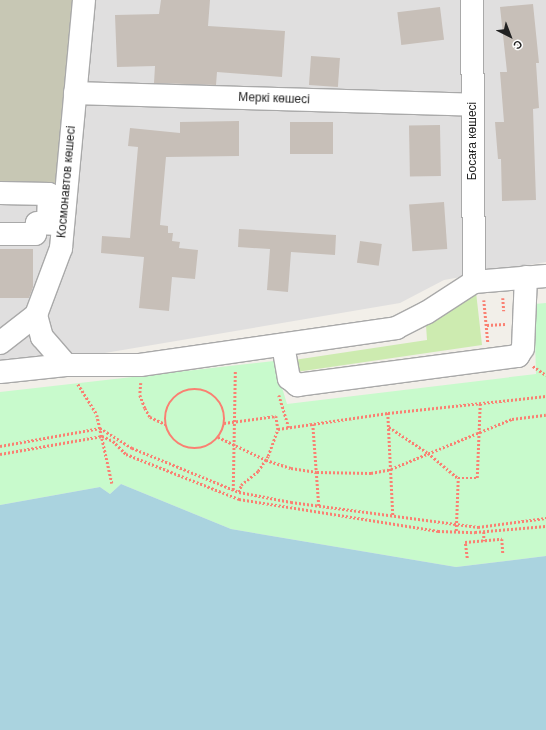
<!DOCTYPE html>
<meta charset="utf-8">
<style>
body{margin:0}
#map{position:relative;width:546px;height:730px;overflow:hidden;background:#f2efe9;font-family:Helvetica,sans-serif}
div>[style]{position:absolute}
.residential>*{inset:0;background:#e0dfdf}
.construction>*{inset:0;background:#c7c7b4}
.grass>*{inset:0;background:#cdebb0}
.park>*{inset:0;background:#c8facc}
.water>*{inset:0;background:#aad3df}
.building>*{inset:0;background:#c7bfb8;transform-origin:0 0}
.path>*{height:2.5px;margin-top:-1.25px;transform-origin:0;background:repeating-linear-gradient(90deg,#fa8072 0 2px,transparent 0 4px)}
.path>.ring{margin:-1.25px;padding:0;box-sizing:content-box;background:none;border:2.5px solid #fa8072;border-radius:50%}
.roads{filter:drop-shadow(1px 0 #a9a9a9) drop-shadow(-1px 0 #a9a9a9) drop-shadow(0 1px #a9a9a9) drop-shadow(0 -1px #a9a9a9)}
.minor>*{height:22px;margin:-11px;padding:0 11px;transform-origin:11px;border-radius:11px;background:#fff}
span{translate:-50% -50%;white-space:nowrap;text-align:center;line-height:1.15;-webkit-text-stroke:3px #fff;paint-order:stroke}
.street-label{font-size:12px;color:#222}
.north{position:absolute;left:490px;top:16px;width:40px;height:40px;-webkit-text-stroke:3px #fff;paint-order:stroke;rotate:138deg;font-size:11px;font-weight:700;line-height:16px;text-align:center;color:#222}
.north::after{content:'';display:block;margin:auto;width:14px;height:18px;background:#222;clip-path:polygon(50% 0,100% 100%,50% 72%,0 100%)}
</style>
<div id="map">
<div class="residential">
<div style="clip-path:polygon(0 0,546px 0,546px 262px,444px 280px,400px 303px,93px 355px,0 363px)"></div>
</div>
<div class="construction">
<div style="clip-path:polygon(0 0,76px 0,60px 186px,0 185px)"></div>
</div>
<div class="grass">
<div style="clip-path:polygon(476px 292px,482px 345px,296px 372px,294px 360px,427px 340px,426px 325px)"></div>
</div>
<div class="park">
<div style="clip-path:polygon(546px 303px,546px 556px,456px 567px,231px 529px,121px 484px,110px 494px,100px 487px,0 505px,0 392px,274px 361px,287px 404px,536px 374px,534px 304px)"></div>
</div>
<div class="water">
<div style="clip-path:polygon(121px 484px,231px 529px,456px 567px,546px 556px,546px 730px,0 730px,0 505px,100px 487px,110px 494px)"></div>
</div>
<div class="building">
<div style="clip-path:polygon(161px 0,210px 0,208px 26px,285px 31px,282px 77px,217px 72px,216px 85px,154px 83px,155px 66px,117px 67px,115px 15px,159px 14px)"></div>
<div style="clip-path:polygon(533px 4px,539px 63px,536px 63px,539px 108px,533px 109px,536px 200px,502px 201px,501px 159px,498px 159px,495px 122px,504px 122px,500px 72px,507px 72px,500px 7px)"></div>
<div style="left:440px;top:7px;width:33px;height:43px;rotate:83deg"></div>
<div style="left:311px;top:56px;width:29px;height:29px;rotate:4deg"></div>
<div style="clip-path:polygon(239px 121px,239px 156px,166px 157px,160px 225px,168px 226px,168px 233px,173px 233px,172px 241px,180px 242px,179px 248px,198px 250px,195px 279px,172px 277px,169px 311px,139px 308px,144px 257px,101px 253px,102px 236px,130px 238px,138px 147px,128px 146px,130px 128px,180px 133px,180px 122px)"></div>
<div style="left:290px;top:122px;width:43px;height:32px"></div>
<div style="left:440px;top:125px;width:51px;height:31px;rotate:89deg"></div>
<div style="left:444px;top:202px;width:47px;height:35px;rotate:86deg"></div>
<div style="clip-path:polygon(239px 229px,336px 235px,335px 255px,291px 252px,288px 292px,267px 290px,270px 249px,238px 247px)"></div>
<div style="left:360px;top:241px;width:22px;height:22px;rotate:8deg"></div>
<div style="clip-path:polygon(0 249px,33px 249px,33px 287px,29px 298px,0 298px)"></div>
</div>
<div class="path">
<div style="left:503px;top:298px;width:13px;rotate:86deg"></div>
<div style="left:484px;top:300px;width:42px;rotate:84.6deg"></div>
<div style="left:487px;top:325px;width:18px;rotate:-3deg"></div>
<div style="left:533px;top:366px;width:16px;rotate:35deg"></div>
<div style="left:141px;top:383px;width:12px;rotate:95deg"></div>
<div style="left:140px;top:395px;width:14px;rotate:69deg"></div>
<div style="left:145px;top:408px;width:10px;rotate:61deg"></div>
<div style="left:150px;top:417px;width:17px;rotate:25deg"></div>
<div style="left:78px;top:384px;width:36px;rotate:58deg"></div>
<div style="left:97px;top:415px;width:70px;rotate:77.6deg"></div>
<div class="ring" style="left:165px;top:389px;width:57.5px;height:57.5px"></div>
<div style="left:279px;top:395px;width:34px;rotate:73deg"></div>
<div style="left:388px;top:413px;width:104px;rotate:87.2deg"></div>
<div style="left:224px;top:423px;width:52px;rotate:-7.7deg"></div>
<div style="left:276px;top:416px;width:13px;rotate:81deg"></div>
<div style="left:313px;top:424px;width:82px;rotate:85.8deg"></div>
<div style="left:389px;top:427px;width:47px;rotate:33.7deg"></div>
<div style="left:428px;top:453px;width:39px;rotate:40deg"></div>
<div style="left:458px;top:478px;width:19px"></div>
<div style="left:477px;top:478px;width:75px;rotate:-87.7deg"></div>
<div style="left:218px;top:437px;width:53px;rotate:25.6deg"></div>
<div style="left:266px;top:460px;width:26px;rotate:18deg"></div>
<div style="left:291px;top:468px;width:26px;rotate:9deg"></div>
<div style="left:317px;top:472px;width:54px;rotate:1.1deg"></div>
<div style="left:371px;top:473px;width:20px;rotate:-11deg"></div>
<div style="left:391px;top:469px;width:131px;rotate:-22.5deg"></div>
<div style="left:512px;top:419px;width:34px;rotate:-7deg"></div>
<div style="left:0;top:446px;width:102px;rotate:-10.2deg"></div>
<div style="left:100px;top:428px;width:38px;rotate:32deg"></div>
<div style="left:132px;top:448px;width:116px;rotate:22.4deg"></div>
<div style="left:239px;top:492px;width:53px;rotate:10.9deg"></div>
<div style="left:291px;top:502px;width:189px;rotate:7.6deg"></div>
<div style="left:478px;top:527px;width:69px;rotate:-7.5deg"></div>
<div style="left:0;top:454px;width:104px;rotate:-10deg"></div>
<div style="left:102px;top:436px;width:12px;rotate:24deg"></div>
<div style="left:113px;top:441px;width:18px;rotate:45deg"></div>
<div style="left:126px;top:454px;width:122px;rotate:21.7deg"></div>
<div style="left:239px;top:499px;width:202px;rotate:9.1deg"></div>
<div style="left:438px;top:531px;width:37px;rotate:2deg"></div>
<div style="left:475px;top:532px;width:71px;rotate:-4.8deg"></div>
<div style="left:233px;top:490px;width:120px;rotate:-89deg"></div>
<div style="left:239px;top:492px;width:7px;rotate:-74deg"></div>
<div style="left:241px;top:485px;width:22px;rotate:-39deg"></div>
<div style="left:258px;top:471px;width:18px;rotate:-56deg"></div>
<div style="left:268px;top:456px;width:29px;rotate:-70deg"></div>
<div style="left:278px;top:429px;width:111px;rotate:-8.3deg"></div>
<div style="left:388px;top:413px;width:159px;rotate:-6.1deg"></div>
<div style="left:456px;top:531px;width:53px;rotate:-87.8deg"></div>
<div style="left:484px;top:532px;width:9px;rotate:90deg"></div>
<div style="left:467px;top:558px;width:16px;rotate:-97deg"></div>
<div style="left:465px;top:542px;width:37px;rotate:-5deg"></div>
<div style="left:502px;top:539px;width:14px;rotate:86deg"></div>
</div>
<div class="roads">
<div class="minor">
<div style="left:472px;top:0;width:282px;rotate:89.6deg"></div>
<div style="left:75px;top:93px;width:397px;rotate:1.7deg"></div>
<div style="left:0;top:193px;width:49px;rotate:1.2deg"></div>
<div style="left:49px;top:194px;width:29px;rotate:92deg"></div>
<div style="left:0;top:234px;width:35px"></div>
<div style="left:35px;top:234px;width:11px;rotate:-80deg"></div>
<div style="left:37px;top:223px;width:21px;rotate:3deg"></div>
<div style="left:36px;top:315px;width:23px;rotate:75deg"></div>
<div style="left:42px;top:337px;width:37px;rotate:49deg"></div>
<div style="left:0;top:343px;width:46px;rotate:-37.9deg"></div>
<div style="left:36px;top:315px;width:72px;rotate:-69.5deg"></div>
<div style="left:61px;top:248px;width:249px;rotate:-84.7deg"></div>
<div style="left:283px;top:345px;width:34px;rotate:80deg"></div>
<div style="left:289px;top:378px;width:11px;rotate:41deg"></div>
<div style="left:297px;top:385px;width:223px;rotate:-7.5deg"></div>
<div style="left:518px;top:356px;width:9px;rotate:-58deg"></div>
<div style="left:523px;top:348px;width:71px;rotate:-87.6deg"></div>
<div style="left:0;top:372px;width:66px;rotate:-6.1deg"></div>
<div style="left:66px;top:365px;width:74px"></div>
<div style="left:140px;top:365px;width:259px;rotate:-8.2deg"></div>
<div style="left:396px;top:328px;width:34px;rotate:-27deg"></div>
<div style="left:426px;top:313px;width:57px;rotate:-32.9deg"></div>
<div style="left:474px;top:282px;width:72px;rotate:-4.8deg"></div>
</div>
</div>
<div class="street-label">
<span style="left:274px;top:99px;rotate:2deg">Меркі көшесі</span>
<span style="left:473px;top:141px;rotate:-90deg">Босаға көшесі</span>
<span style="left:67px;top:182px;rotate:-85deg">Космонавтов көшесі</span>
</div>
<div class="north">С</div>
</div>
